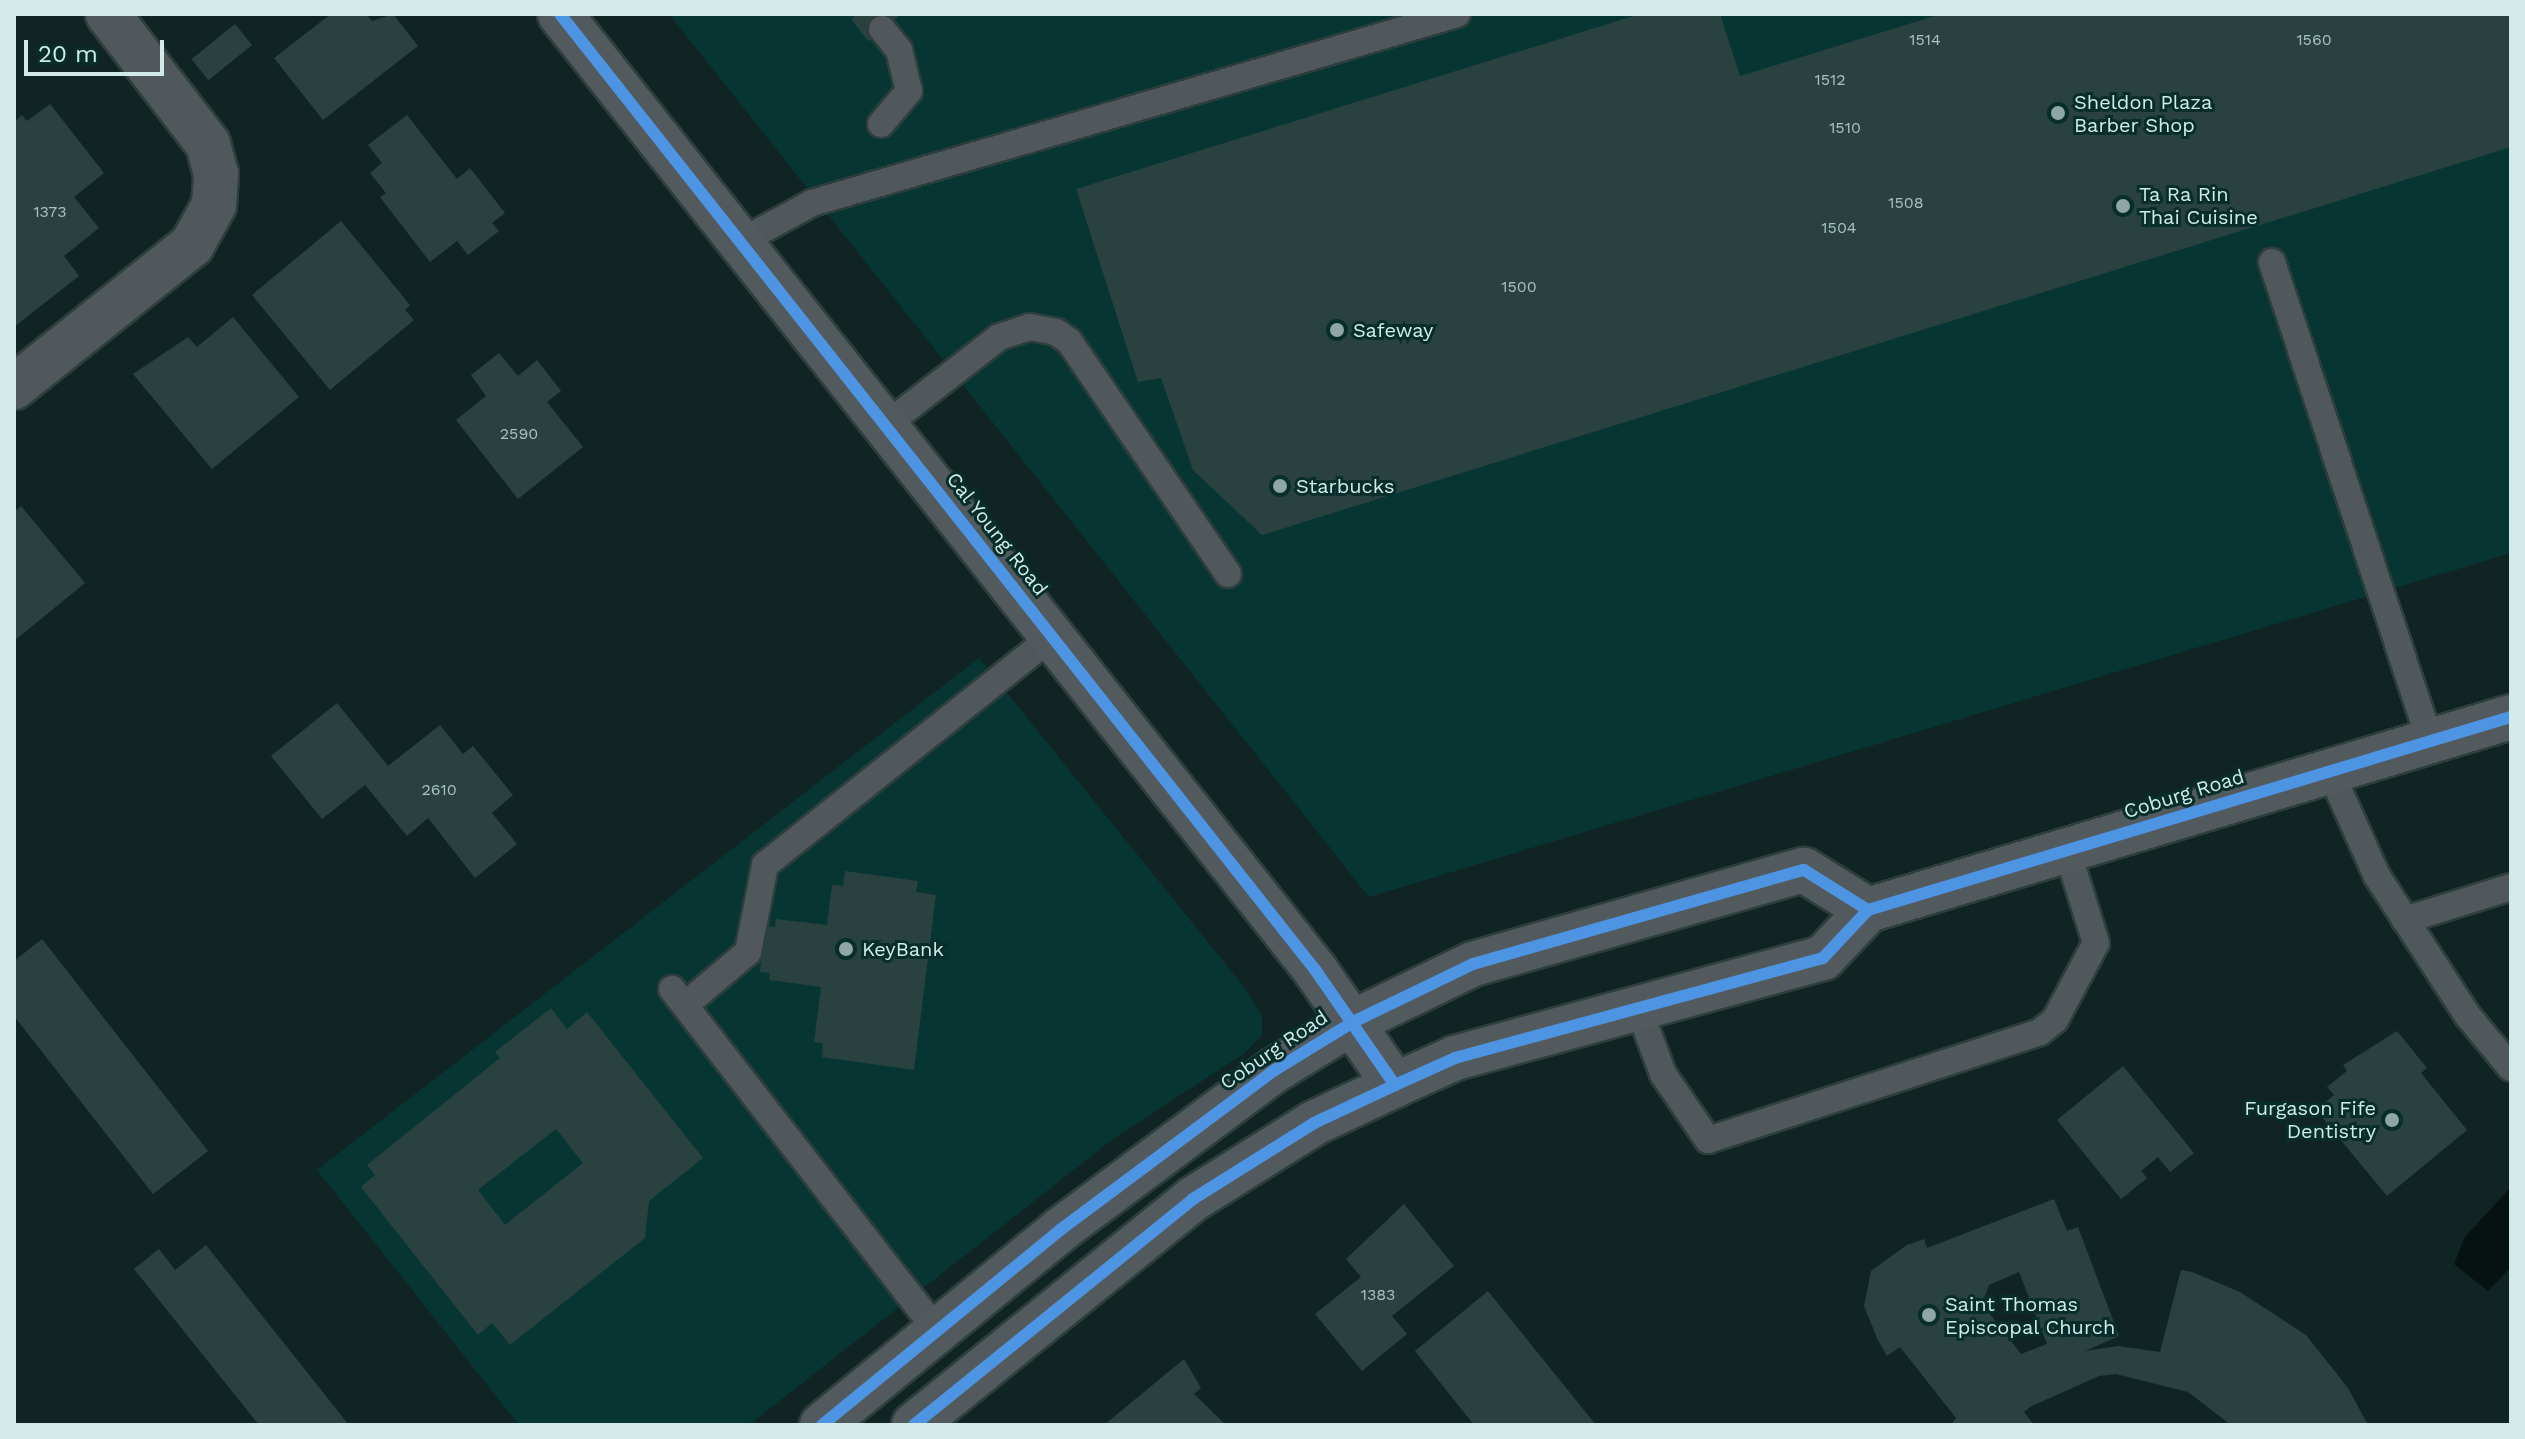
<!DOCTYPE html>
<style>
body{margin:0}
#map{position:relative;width:2525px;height:1439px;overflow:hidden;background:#102523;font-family:"Work Sans",sans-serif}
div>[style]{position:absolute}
.built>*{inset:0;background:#063532}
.water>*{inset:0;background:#061211}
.building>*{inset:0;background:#294240;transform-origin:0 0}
.roads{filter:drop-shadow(2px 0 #2d3f3d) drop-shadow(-2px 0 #2d3f3d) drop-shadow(0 2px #2d3f3d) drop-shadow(0 -2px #2d3f3d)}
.lane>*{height:26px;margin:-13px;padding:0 13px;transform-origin:13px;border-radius:13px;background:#51585b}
.street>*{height:44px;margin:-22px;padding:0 22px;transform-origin:22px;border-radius:22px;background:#51585b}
.secondary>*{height:44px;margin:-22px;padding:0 22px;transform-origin:22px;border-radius:22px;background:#525a5e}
.cycleway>*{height:12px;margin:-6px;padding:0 6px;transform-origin:6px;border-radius:6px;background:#4d94e3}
.dots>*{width:22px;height:22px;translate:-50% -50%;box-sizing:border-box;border:4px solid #072e2b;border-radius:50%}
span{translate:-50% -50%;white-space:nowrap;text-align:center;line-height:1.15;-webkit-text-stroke:6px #072e2b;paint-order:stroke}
.number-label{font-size:16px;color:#a8c1bf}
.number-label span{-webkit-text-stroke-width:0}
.poi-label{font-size:20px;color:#d2ebe9}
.left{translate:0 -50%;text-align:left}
.right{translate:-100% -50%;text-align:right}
.street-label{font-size:20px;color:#d2ebe9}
.frame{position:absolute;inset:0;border:16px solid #d2ebe9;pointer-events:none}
.scale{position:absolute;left:24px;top:40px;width:140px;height:36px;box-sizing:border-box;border:4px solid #d2ebe9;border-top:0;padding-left:10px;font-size:24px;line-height:28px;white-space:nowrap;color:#d2ebe9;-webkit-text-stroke:6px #072e2b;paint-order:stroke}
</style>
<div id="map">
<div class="built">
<div style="clip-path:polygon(669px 14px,2511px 14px,2511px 553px,1369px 897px)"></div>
<div style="clip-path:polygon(979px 658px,1244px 987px,1262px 1016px,1262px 1035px,1245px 1053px,1113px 1139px,749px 1425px,519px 1425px,317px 1170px)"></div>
</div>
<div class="water">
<div style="clip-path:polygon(2511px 1187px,2511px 1267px,2488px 1291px,2454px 1264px,2465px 1237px)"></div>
</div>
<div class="building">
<div style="clip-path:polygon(331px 14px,366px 14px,372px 21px,393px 14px,418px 46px,323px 120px,274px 58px)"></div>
<div style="clip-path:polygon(857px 14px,901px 14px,868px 41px,851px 19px)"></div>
<div style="clip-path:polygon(1640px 14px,1720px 14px,1740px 76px,1941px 14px,2511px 14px,2511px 147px,1262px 535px,1193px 470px,1161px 378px,1138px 382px,1076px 189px)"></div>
<div style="left:235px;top:24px;width:27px;height:56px;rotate:51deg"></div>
<div style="clip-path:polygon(50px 104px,104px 173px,74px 197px,99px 228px,64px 256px,79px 276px,14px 327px,14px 122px,22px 115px,27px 121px)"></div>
<div style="clip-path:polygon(407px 115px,457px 179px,470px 168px,505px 213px,492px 223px,499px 231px,468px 255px,457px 241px,430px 262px,380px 197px,386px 193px,370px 173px,382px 163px,368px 145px)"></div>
<div style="clip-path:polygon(341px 221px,410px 305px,405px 310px,414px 320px,330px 390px,252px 295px)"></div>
<div style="clip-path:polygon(233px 317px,299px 397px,212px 469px,133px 374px,188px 337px,197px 347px)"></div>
<div style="clip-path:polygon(499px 353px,518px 376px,537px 360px,561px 391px,547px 402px,583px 447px,518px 499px,456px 420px,486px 396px,471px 375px)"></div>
<div style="clip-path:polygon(21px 506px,85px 583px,14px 641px,14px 512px)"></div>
<div style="clip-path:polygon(337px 703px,388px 766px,440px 725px,463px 754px,473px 746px,513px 795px,492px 813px,517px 844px,475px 878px,428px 818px,407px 836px,365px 785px,322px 819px,271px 756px)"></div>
<div style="clip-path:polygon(845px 871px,918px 881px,916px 892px,936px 895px,914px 1070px,822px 1057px,823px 1043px,814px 1042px,821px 987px,769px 980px,770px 973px,760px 972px,766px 926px,775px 927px,776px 919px,827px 925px,832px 885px,843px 886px)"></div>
<div style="clip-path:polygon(42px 939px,208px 1151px,153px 1194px,14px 1016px,14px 961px)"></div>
<div style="clip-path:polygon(evenodd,551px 1008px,567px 1029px,587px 1012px,703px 1158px,649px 1201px,645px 1238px,510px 1345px,492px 1323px,478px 1335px,361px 1187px,375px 1175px,367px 1165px,500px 1058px,495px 1052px,551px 1008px,556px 1129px,583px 1163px,505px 1225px,478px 1190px,556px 1129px)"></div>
<div style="clip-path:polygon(2397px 1031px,2427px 1068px,2421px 1073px,2467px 1130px,2387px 1196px,2316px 1110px,2334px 1095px,2327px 1087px,2347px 1071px,2343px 1065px)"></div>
<div style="clip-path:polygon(2123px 1066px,2194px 1153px,2170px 1172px,2158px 1157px,2141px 1171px,2147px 1178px,2121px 1199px,2057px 1120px)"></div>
<div style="clip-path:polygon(evenodd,2054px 1199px,2067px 1231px,2078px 1227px,2119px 1336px,2085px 1351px,2118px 1346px,2160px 1352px,2181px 1270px,2192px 1272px,2240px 1292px,2306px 1335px,2348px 1388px,2368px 1425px,2231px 1425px,2188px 1392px,2116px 1374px,2099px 1376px,2030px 1407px,2024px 1412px,2034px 1425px,1951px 1425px,1956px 1418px,1900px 1347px,1887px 1356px,1877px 1338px,1864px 1306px,1871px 1271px,1907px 1245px,1924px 1239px,1927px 1248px,2054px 1199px,2019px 1272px,2047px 1344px,2021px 1354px,1982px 1304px,1989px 1285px,2019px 1272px)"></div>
<div style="clip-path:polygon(1404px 1204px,1454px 1266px,1392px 1316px,1407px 1334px,1362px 1371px,1315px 1314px,1361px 1277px,1346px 1259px)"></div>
<div style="clip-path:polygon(206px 1245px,349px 1425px,259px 1425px,134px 1269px,159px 1249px,175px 1270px)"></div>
<div style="clip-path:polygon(1488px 1291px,1596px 1425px,1474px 1425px,1415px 1351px)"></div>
<div style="clip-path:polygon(1184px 1359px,1201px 1388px,1194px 1394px,1226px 1425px,1104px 1425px)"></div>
</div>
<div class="roads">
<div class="lane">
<div style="left:881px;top:124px;width:43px;rotate:-49.7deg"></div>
<div style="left:909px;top:91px;width:42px;rotate:-103.7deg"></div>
<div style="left:899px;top:50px;width:27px;rotate:-129deg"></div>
<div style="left:740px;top:242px;width:82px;rotate:-28.4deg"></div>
<div style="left:812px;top:203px;width:672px;rotate:-16.33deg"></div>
<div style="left:2272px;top:262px;width:504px;rotate:71.74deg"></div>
<div style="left:886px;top:425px;width:143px;rotate:-37.9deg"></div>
<div style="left:999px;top:337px;width:32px;rotate:-18deg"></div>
<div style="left:1029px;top:327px;width:27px;rotate:10deg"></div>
<div style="left:1056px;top:332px;width:16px;rotate:35deg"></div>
<div style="left:1069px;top:341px;width:282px;rotate:55.7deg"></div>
<div style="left:2330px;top:771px;width:115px;rotate:65.9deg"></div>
<div style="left:2377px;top:876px;width:167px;rotate:57deg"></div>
<div style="left:2468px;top:1016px;width:67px;rotate:50.4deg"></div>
<div style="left:2405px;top:920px;width:111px;rotate:-17.3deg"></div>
<div style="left:672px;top:989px;width:434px;rotate:52.2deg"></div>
<div style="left:685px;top:1005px;width:82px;rotate:-40.1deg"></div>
<div style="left:748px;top:952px;width:89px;rotate:-78.9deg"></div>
<div style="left:765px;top:865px;width:368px;rotate:-38.5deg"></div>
<div style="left:1639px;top:1009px;width:69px;rotate:69.7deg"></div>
<div style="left:1663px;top:1074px;width:80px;rotate:55.7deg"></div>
<div style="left:1708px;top:1140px;width:349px;rotate:-18deg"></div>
<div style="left:2040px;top:1032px;width:19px;rotate:-39deg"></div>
<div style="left:2055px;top:1020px;width:87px;rotate:-62deg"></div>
<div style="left:2096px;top:943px;width:97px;rotate:-107.3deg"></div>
</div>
<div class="street">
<div style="left:14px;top:387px;width:228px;rotate:-38.6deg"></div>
<div style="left:192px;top:245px;width:46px;rotate:-61.2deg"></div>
<div style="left:214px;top:205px;width:31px;rotate:-86deg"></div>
<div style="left:216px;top:174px;width:31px;rotate:-105deg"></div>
<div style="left:208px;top:144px;width:164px;rotate:-127.6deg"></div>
</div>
<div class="secondary">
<div style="left:560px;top:14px;width:1220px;rotate:51.69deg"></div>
<div style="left:1316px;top:971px;width:139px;rotate:55.3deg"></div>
<div style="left:822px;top:1425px;width:308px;rotate:-39.3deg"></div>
<div style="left:1060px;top:1230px;width:268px;rotate:-36.7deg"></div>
<div style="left:1275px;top:1070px;width:92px;rotate:-31.6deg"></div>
<div style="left:1353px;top:1022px;width:133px;rotate:-25.8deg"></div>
<div style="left:1473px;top:964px;width:344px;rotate:-15.9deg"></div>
<div style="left:1804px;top:870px;width:75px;rotate:32deg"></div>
<div style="left:914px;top:1425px;width:359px;rotate:-39deg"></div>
<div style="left:1193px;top:1199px;width:143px;rotate:-32.1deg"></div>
<div style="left:1314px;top:1123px;width:89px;rotate:-25.1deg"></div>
<div style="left:1395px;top:1085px;width:66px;rotate:-24.2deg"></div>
<div style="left:1455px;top:1058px;width:381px;rotate:-15.2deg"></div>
<div style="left:1823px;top:958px;width:66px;rotate:-46.8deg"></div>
<div style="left:1868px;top:910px;width:671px;rotate:-16.71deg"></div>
</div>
</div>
<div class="cycleway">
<div style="left:560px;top:14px;width:1220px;rotate:51.69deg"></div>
<div style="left:1316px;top:971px;width:139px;rotate:55.3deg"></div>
<div style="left:822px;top:1425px;width:308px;rotate:-39.3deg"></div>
<div style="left:1060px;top:1230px;width:268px;rotate:-36.7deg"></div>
<div style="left:1275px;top:1070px;width:92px;rotate:-31.6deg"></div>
<div style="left:1353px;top:1022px;width:133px;rotate:-25.8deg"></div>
<div style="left:1473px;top:964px;width:344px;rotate:-15.9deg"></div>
<div style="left:1804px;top:870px;width:75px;rotate:32deg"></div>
<div style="left:914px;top:1425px;width:359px;rotate:-39deg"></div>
<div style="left:1193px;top:1199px;width:143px;rotate:-32.1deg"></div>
<div style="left:1314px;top:1123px;width:89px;rotate:-25.1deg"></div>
<div style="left:1395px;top:1085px;width:66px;rotate:-24.2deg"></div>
<div style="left:1455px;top:1058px;width:381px;rotate:-15.2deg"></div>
<div style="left:1823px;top:958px;width:66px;rotate:-46.8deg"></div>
<div style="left:1868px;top:910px;width:671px;rotate:-16.71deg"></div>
</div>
<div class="dots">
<div style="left:2058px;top:113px;background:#8ea6a4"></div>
<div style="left:2123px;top:206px;background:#8ea6a4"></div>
<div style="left:1337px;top:330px;background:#8ea6a4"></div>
<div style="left:1280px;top:486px;background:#8ea6a4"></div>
<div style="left:846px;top:949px;background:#8ea6a4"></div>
<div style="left:2392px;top:1120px;background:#8ea6a4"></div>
<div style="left:1929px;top:1315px;background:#8ea6a4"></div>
</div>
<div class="number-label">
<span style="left:1925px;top:40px">1514</span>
<span style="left:2314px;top:40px">1560</span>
<span style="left:1830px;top:80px">1512</span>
<span style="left:1845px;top:128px">1510</span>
<span style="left:1906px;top:203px">1508</span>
<span style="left:50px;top:212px">1373</span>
<span style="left:1839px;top:228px">1504</span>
<span style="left:1519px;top:287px">1500</span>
<span style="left:519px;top:434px">2590</span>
<span style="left:439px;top:790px">2610</span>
<span style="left:1378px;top:1295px">1383</span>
</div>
<div class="poi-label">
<span class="left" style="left:2074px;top:114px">Sheldon Plaza<br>Barber Shop</span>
<span class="left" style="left:2139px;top:206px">Ta Ra Rin<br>Thai Cuisine</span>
<span class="left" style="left:1353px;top:330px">Safeway</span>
<span class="left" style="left:1296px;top:486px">Starbucks</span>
<span class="left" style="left:862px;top:949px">KeyBank</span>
<span class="right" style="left:2376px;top:1120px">Furgason Fife<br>Dentistry</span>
<span class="left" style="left:1945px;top:1316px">Saint Thomas<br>Episcopal Church</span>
</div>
<div class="street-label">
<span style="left:997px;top:534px;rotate:52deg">Cal Young Road</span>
<span style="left:2184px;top:794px;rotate:-17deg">Coburg Road</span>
<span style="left:1274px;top:1050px;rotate:-34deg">Coburg Road</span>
</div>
<div class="frame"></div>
<div class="scale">20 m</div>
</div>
